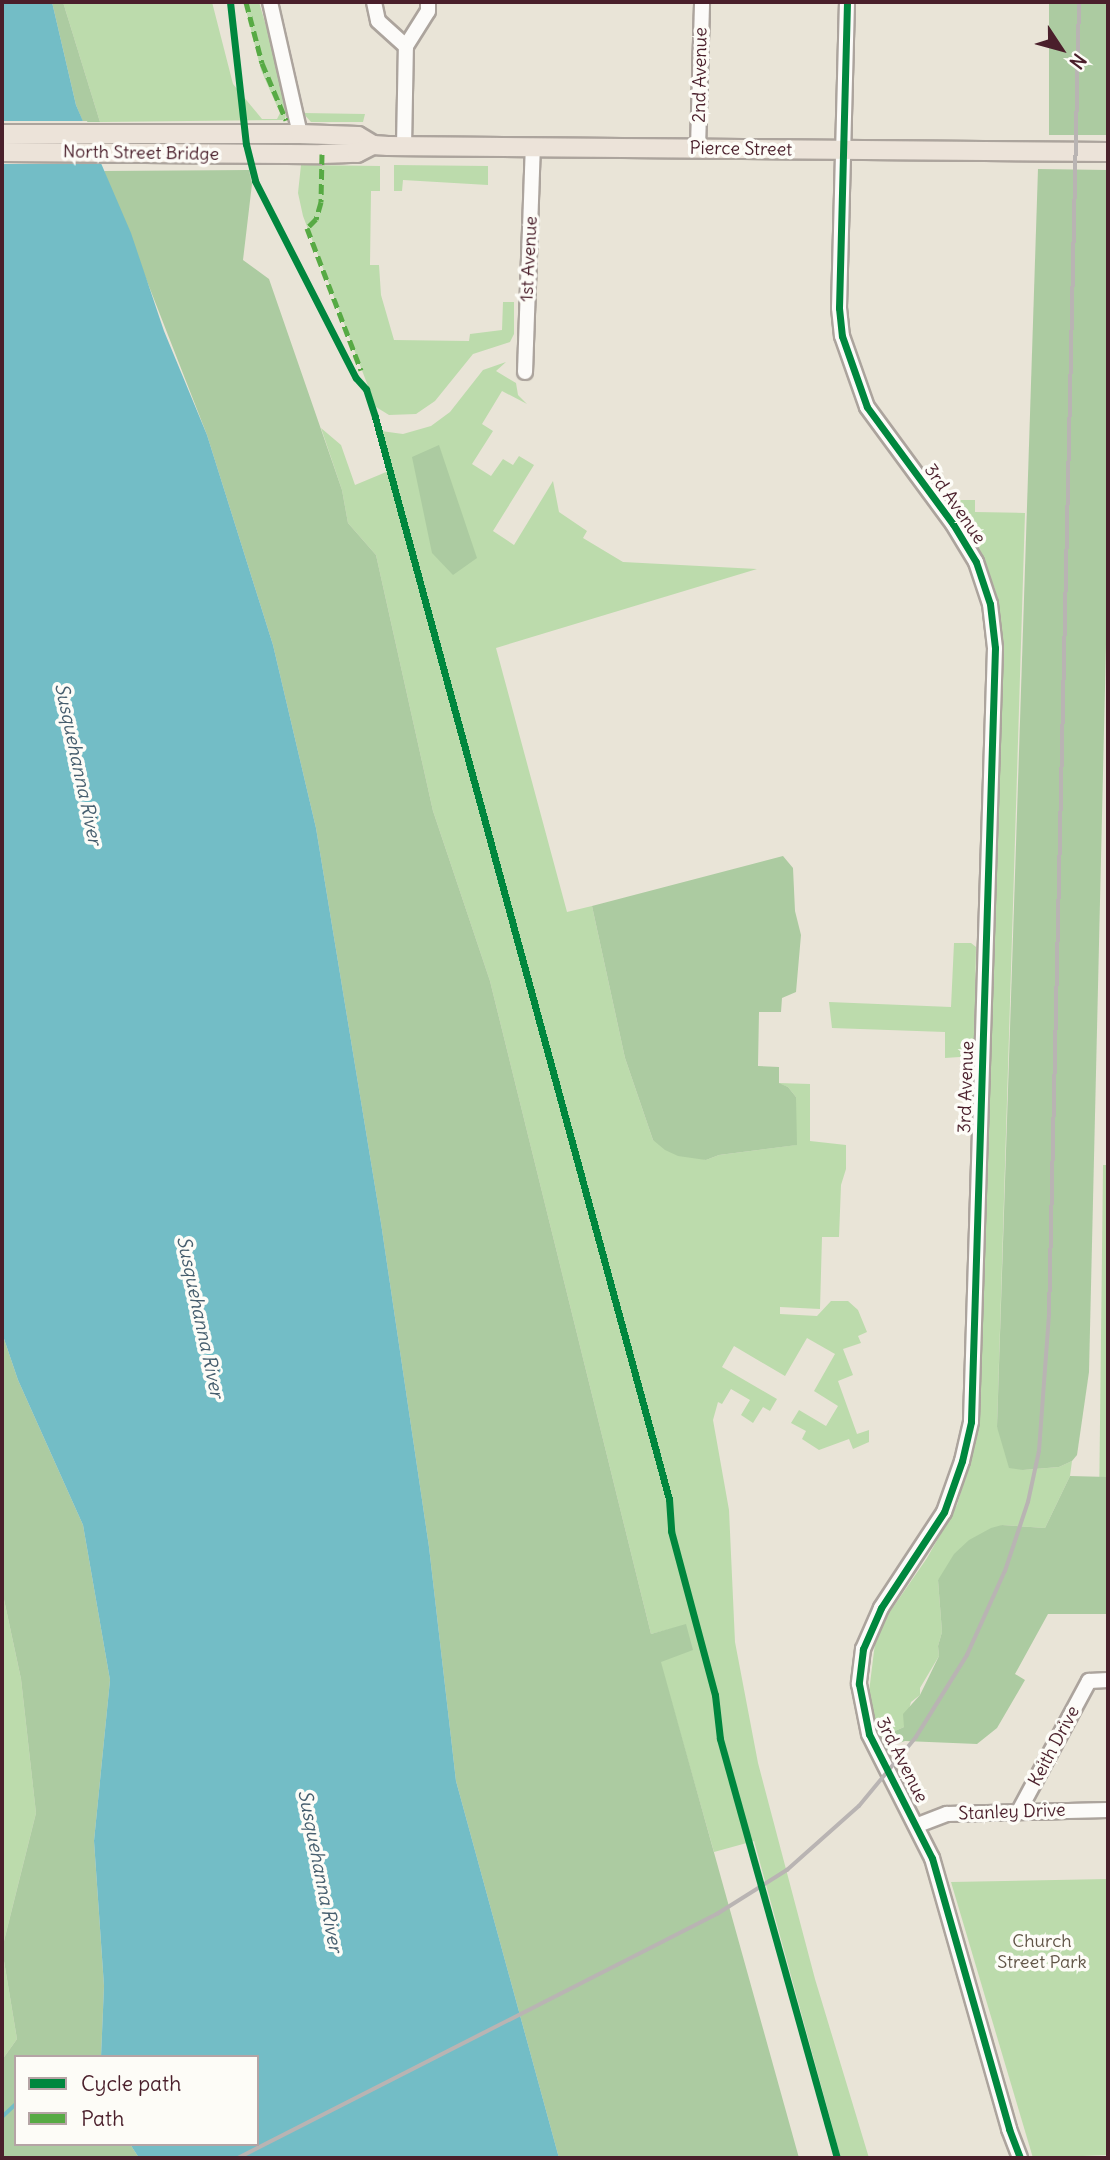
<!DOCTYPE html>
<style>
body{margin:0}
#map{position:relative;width:1110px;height:2160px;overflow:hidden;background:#e9e4d7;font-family:Delius,sans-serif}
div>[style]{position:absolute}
.green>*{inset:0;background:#bcdbac}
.forest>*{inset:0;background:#accba1;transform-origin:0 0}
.water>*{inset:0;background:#73bdc6}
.pier>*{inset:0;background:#e9e4d7}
.stream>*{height:3.5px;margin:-1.75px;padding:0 1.75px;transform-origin:1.75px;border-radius:1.75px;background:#73bdc6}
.roads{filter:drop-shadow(2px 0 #aca49d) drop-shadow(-2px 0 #aca49d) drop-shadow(0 2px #aca49d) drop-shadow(0 -2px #aca49d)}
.minor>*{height:14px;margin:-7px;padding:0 7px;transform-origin:7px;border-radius:7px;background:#fcfbf9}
.major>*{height:18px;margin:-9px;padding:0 9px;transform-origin:9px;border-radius:9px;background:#ece3d9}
.rail>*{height:3.5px;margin:-1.75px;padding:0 1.75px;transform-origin:1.75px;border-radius:1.75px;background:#b9b4b3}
.quiet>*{height:5px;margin-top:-2.5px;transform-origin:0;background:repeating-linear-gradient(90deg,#57aa44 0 10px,transparent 0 15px)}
.cycleway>*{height:7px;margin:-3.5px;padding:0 3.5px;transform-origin:3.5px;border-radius:3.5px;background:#00873e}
span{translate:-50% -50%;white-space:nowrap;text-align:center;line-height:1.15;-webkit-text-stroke:7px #fdfcf7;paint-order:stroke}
.street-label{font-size:18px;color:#4a1f2b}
.park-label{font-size:18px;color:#615547}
.water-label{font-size:19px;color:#465e6e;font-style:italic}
.frame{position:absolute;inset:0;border:4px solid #4a1f2b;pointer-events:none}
.legend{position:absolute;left:14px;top:2055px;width:245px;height:91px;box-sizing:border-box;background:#fdfcf7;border:2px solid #b5a4a5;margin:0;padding:9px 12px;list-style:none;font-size:21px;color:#4a1f2b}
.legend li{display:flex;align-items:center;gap:14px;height:35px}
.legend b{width:35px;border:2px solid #b5a4a5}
.north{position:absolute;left:1026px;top:14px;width:70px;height:70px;-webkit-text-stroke:5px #fdfcf7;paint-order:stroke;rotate:126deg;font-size:19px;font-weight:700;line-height:28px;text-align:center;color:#4a1f2b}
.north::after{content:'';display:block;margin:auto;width:24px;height:32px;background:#4a1f2b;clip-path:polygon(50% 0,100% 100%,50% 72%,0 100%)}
</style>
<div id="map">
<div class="green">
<div style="clip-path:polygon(63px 2px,212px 2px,233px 84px,262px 119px,277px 119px,280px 113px,261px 70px,244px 2px,259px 2px,284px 87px,288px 103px,285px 120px,100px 122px)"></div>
<div style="clip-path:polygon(303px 113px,365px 114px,363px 122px,311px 122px)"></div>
<div style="clip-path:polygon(301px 165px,380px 166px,380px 191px,371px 191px,370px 265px,379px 265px,381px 295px,394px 340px,469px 341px,470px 334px,502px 330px,503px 302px,514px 302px,514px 334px,510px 342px,473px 354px,435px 401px,416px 414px,389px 415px,376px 407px,303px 216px,298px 193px)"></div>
<div style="clip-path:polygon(394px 165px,488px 166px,488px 185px,403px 180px,402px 191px,394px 191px)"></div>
<div style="clip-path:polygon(506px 362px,496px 371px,516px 383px,518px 395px,527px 404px,502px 391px,482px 424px,493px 431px,472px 464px,491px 476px,503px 459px,513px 465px,519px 456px,534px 465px,493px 531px,514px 545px,553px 481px,559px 512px,587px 531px,583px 538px,623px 562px,757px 569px,496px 648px,567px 912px,592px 906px,625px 1058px,653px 1140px,706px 1160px,719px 1155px,796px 1145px,796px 1097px,788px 1087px,778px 1083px,810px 1084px,810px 1141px,846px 1145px,846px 1169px,841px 1185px,839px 1237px,822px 1237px,820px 1309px,780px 1307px,780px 1314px,817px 1316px,831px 1301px,848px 1301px,858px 1310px,867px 1332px,858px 1336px,861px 1343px,843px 1349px,853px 1375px,838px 1381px,857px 1434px,869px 1430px,869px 1442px,853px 1449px,849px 1439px,819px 1450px,802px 1439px,806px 1431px,791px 1423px,799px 1410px,826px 1426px,838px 1406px,814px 1391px,835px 1354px,807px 1338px,785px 1376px,734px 1346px,722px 1367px,777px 1399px,770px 1411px,763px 1407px,753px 1423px,741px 1415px,750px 1400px,731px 1389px,722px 1404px,718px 1402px,713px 1420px,729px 1510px,735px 1642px,758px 1763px,815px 1979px,869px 2158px,841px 2158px,754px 1841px,714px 1852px,660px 1661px,686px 1625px,651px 1634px,490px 981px,433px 811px,376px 555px,348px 523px,342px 490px,321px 428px,341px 445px,355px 485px,391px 470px,381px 431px,403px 434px,431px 426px,450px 412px,483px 370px)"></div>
<div style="clip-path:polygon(960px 500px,975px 500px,975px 512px,1025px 513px,997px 1427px,1023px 1470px,1059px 1467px,1072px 1461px,1070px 1476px,1045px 1528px,1002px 1525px,938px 1580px,942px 1632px,938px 1646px,939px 1656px,920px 1688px,920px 1695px,911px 1702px,904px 1727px,895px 1731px,893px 1745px,888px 1753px,876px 1729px,869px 1692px,875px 1643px,887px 1616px,927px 1558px,957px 1505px,974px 1449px,980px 1412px,1003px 643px,995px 589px,975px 541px,954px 511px,954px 506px)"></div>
<div style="clip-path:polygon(954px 943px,971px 943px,976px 947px,974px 1056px,945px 1058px,945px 1032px,832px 1028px,829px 1002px,951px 1007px)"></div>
<div style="clip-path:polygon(1103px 1165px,1108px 1165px,1108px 1595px,1098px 1596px)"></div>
<div style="clip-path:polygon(2px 1590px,21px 1679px,36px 1813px,2px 1949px)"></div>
<div style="clip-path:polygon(1108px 1879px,1108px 2155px,1033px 2158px,951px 1882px)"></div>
<div style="clip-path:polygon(2px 1949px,17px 2039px,2px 2060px)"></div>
</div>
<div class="forest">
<div style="clip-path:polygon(52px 2px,63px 2px,100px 122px,83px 122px,76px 105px)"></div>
<div style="left:1049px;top:2px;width:59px;height:133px"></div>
<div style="clip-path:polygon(1038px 169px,1108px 170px,1108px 559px,1089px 1372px,1077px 1455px,1072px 1461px,1059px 1467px,1023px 1470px,1009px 1468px,997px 1427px)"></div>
<div style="clip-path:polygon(249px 170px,252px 184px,243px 260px,269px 279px,342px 490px,348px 523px,376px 555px,433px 811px,490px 981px,651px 1634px,686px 1624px,693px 1650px,661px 1662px,799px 2158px,559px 2158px,456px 1781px,429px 1547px,381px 1223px,316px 828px,273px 645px,207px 435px,104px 171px)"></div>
<div style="clip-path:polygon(439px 445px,477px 558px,453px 575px,432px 553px,412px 457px)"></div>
<div style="clip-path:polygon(783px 856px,793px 868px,795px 911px,801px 935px,796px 992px,782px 998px,781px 1012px,759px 1012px,758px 1066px,779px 1067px,779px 1083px,788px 1087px,796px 1097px,797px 1145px,719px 1155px,706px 1160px,678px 1156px,665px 1150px,653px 1140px,625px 1058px,592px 906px)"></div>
<div style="clip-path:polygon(2px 1333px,18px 1380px,83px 1525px,110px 1680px,94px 1841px,104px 1986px,101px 2057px,16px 2057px,16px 2144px,130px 2144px,139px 2158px,2px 2158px,2px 2060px,17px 2039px,2px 1949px,36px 1813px,21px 1679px,2px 1590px)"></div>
<div style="clip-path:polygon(1070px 1476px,1108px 1477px,1108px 1614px,1048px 1614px,1015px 1674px,1025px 1680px,997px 1728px,977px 1744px,905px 1741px,893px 1745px,895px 1731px,904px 1727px,903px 1714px,920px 1695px,939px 1656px,938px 1646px,942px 1632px,938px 1580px,954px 1554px,969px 1540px,991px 1528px,1002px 1525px,1045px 1528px)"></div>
</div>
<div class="water">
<div style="clip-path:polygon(2px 2px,52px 2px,76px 105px,131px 233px,164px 331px,207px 435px,273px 645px,316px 828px,381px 1223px,429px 1547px,456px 1781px,559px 2158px,139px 2158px,130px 2144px,257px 2144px,257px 2057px,101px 2057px,104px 1986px,94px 1841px,110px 1680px,83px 1525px,18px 1380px,2px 1333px)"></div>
</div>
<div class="pier">
<div style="clip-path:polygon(2px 121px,87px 121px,105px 164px,2px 164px)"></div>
</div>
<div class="stream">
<div style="left:2px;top:2117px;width:19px;rotate:-43deg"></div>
</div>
<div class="roads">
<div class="minor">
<div style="left:270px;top:2px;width:135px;rotate:77.2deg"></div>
<div style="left:374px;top:2px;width:19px;rotate:78deg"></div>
<div style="left:378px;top:21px;width:38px;rotate:42deg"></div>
<div style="left:847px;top:2px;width:306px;rotate:91.5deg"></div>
<div style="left:839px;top:308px;width:28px;rotate:84deg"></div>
<div style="left:842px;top:336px;width:75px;rotate:70.6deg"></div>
<div style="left:867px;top:407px;width:145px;rotate:53.7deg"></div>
<div style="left:953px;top:524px;width:44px;rotate:58.8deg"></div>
<div style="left:976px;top:562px;width:44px;rotate:71.6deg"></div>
<div style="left:990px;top:604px;width:44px;rotate:83.5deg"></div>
<div style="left:995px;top:648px;width:774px;rotate:91.78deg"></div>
<div style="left:971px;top:1422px;width:40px;rotate:103deg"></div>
<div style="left:962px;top:1461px;width:54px;rotate:109.4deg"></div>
<div style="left:944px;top:1512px;width:115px;rotate:123.3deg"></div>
<div style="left:881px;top:1608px;width:45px;rotate:113.7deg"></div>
<div style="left:863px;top:1649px;width:35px;rotate:97deg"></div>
<div style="left:859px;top:1684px;width:51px;rotate:78.7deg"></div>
<div style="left:869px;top:1734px;width:139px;rotate:63.1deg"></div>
<div style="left:932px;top:1858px;width:282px;rotate:74.1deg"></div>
<div style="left:1009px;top:2129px;width:31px;rotate:69deg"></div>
<div style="left:406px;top:46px;width:41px;rotate:-57.8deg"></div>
<div style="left:428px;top:11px;width:9px;rotate:-90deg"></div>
<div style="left:404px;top:146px;width:100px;rotate:-88.9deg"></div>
<div style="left:698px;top:148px;width:146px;rotate:-88.4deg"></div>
<div style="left:525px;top:372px;width:226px;rotate:-88deg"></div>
<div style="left:1019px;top:1811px;width:148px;rotate:-61.7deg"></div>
<div style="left:1089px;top:1681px;width:19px;rotate:-3deg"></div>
<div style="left:918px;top:1825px;width:31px;rotate:-21deg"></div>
<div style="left:947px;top:1814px;width:161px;rotate:-1.4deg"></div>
</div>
<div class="major">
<div style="left:2px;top:134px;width:298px"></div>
<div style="left:300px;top:134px;width:58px;rotate:2deg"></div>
<div style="left:358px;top:136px;width:17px;rotate:31deg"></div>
<div style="left:373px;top:145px;width:15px;rotate:4deg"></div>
<div style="left:388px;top:146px;width:720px;rotate:0.48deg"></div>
<div style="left:2px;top:152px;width:320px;rotate:0.4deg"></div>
<div style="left:322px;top:154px;width:35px;rotate:-2deg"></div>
<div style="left:357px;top:153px;width:18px;rotate:-27deg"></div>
</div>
</div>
<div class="rail">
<div style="left:238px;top:2158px;width:538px;rotate:-26.99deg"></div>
<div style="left:717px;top:1914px;width:83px;rotate:-32.2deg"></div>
<div style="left:787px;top:1870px;width:96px;rotate:-41.6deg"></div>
<div style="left:859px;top:1806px;width:89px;rotate:-50.4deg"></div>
<div style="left:916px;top:1737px;width:97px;rotate:-58.1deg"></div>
<div style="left:967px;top:1655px;width:92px;rotate:-65.7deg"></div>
<div style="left:1005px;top:1571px;width:73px;rotate:-71.6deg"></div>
<div style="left:1028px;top:1502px;width:52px;rotate:-77.8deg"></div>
<div style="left:1039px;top:1451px;width:136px;rotate:-85.8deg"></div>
<div style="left:1049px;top:1315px;width:1313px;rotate:-88.69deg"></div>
</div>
<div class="quiet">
<div style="left:246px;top:2px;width:63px;rotate:75.3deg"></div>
<div style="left:262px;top:63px;width:62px;rotate:67.2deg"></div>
<div style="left:322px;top:154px;width:48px;rotate:91.2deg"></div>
<div style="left:321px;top:202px;width:18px;rotate:106deg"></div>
<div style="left:316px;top:219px;width:13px;rotate:135deg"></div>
<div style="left:307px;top:228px;width:152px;rotate:69.2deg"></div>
</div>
<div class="cycleway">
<div style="left:230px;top:2px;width:143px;rotate:83.6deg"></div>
<div style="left:246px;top:144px;width:38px;rotate:76deg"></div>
<div style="left:255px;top:181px;width:221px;rotate:62.9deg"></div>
<div style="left:356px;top:378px;width:15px;rotate:48deg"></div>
<div style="left:366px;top:389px;width:29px;rotate:72deg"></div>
<div style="left:375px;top:417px;width:1121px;rotate:74.8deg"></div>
<div style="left:669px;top:1499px;width:32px;rotate:86deg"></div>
<div style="left:671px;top:1531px;width:170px;rotate:75deg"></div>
<div style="left:715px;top:1695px;width:44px;rotate:83.5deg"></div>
<div style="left:720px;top:1739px;width:435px;rotate:74.4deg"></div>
<div style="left:847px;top:2px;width:306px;rotate:91.5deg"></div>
<div style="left:839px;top:308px;width:28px;rotate:84deg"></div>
<div style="left:842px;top:336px;width:75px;rotate:70.6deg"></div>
<div style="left:867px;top:407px;width:145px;rotate:53.7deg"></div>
<div style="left:953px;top:524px;width:44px;rotate:58.8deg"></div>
<div style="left:976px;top:562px;width:44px;rotate:71.6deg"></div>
<div style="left:990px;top:604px;width:44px;rotate:83.5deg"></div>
<div style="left:995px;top:648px;width:774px;rotate:91.78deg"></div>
<div style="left:971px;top:1422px;width:40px;rotate:103deg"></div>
<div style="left:962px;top:1461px;width:54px;rotate:109.4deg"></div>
<div style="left:944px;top:1512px;width:115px;rotate:123.3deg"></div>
<div style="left:881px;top:1608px;width:45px;rotate:113.7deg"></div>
<div style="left:863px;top:1649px;width:35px;rotate:97deg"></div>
<div style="left:859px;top:1684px;width:51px;rotate:78.7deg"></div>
<div style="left:869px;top:1734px;width:139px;rotate:63.1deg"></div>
<div style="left:932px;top:1858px;width:282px;rotate:74.1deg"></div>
<div style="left:1009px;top:2129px;width:31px;rotate:69deg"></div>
</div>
<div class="street-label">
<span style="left:700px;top:75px;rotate:-89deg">2nd Avenue</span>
<span style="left:741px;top:149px;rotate:1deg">Pierce Street</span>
<span style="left:141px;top:153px;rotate:1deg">North Street Bridge</span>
<span style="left:529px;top:259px;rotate:-87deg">1st Avenue</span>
<span style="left:955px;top:504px;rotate:55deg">3rd Avenue</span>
<span style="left:966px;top:1087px;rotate:-88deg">3rd Avenue</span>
<span style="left:1054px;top:1746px;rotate:-62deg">Keith Drive</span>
<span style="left:902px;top:1760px;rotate:63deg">3rd Avenue</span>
<span style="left:1012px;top:1812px;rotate:-2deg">Stanley Drive</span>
</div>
<div class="park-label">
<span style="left:1042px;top:1952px">Church<br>Street Park</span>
</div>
<div class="water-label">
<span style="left:78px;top:764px;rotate:78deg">Susquehanna River</span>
<span style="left:200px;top:1317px;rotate:78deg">Susquehanna River</span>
<span style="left:320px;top:1871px;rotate:79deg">Susquehanna River</span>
</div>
<div class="frame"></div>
<ul class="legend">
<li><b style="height:9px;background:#00873e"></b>Cycle path</li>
<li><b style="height:9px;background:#57aa44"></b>Path</li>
</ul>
<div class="north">N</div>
</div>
